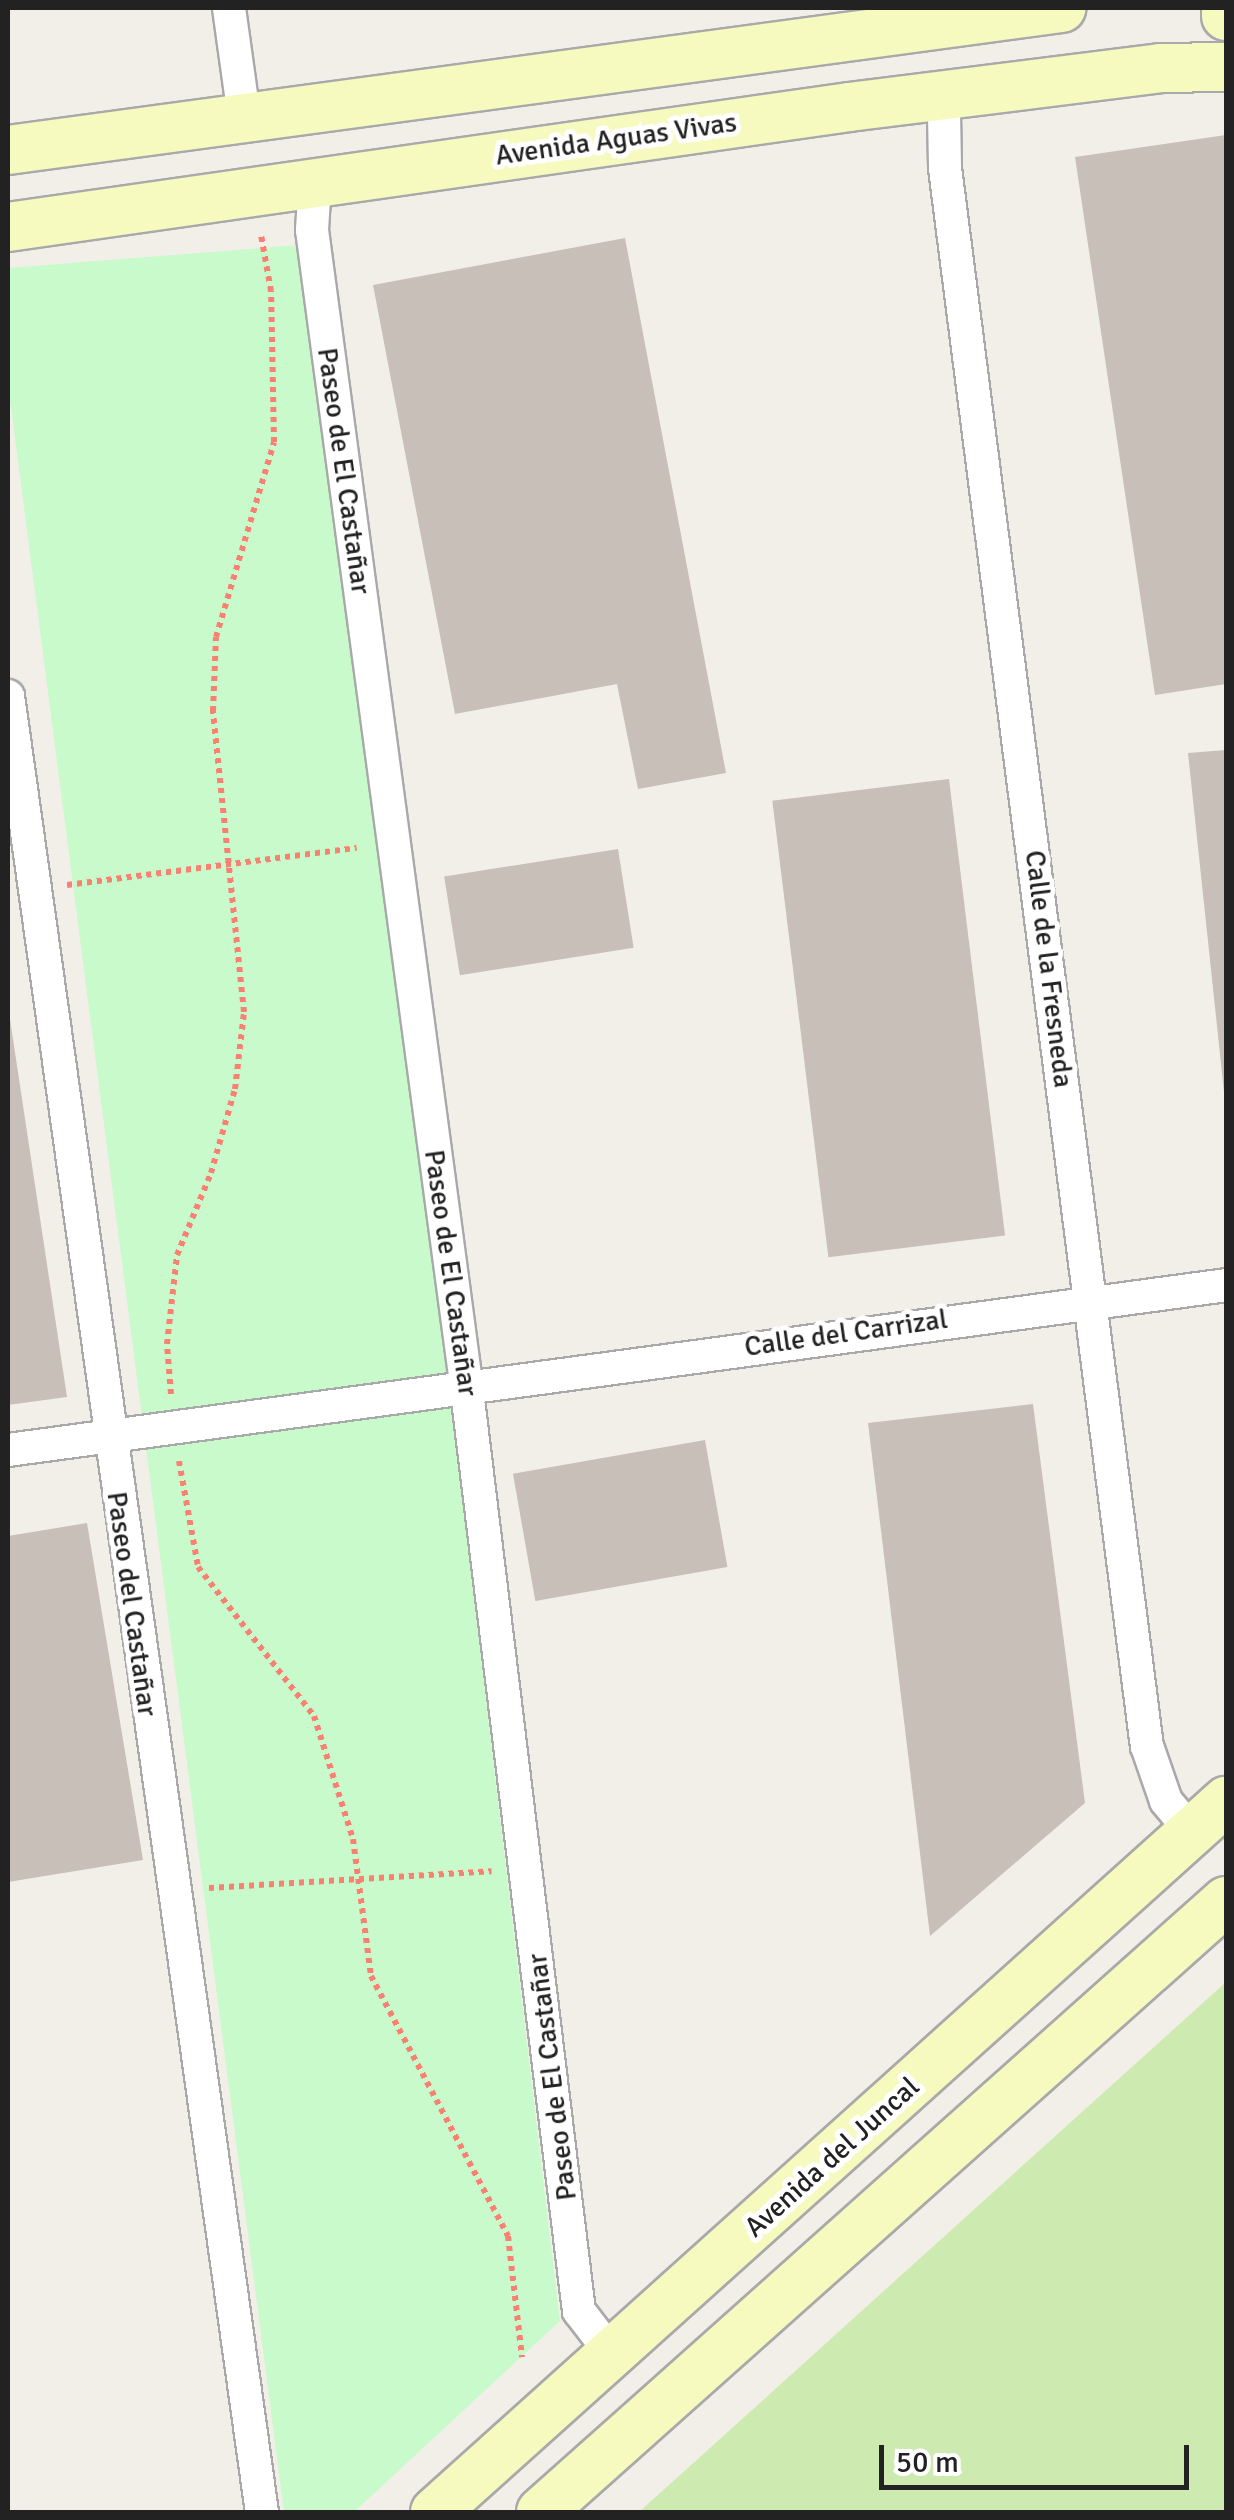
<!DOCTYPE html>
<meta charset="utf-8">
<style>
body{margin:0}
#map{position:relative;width:1234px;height:2520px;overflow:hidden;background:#f2efe9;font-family:Signika,sans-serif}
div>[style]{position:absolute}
.grass>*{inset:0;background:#cdebb0}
.park>*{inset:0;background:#c8facc}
.building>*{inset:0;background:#c7bfb8;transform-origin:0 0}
.path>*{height:6px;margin-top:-3px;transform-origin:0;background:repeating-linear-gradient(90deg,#fa8072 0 5px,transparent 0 10px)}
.roads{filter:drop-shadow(2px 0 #a9a9a9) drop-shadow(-2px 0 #a9a9a9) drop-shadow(0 2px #a9a9a9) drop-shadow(0 -2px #a9a9a9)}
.street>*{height:32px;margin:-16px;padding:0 16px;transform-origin:16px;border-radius:16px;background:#fff}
.secondary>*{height:48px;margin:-24px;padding:0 24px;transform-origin:24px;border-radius:24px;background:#f7fabf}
span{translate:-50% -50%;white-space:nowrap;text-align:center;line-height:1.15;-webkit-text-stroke:10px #fff;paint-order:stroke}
.street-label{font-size:28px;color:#222}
.frame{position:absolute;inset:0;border:10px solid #222;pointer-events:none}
.scale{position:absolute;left:879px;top:2445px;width:310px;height:45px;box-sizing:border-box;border:5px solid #222;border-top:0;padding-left:12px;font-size:30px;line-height:35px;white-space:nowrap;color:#222;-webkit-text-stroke:8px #fff;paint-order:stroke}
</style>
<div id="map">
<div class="grass">
<div style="clip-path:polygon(1226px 1982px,1226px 2512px,639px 2512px)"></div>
</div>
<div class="park">
<div style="clip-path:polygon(299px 245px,451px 1407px,560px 2321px,354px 2512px,284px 2512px,8px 384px,8px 268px)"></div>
</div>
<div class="building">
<div style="clip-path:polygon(1226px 135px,1226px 684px,1155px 695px,1075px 157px)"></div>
<div style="clip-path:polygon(625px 238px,726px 773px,638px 789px,617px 684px,455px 714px,373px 285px)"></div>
<div style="clip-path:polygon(1226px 750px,1226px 1092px,1224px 1092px,1188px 753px)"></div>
<div style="left:949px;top:779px;width:460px;height:178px;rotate:83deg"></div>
<div style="left:618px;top:849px;width:100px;height:176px;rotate:81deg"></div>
<div style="clip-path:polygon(8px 1006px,67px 1397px,8px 1405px)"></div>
<div style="clip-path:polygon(1033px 1404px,1085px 1803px,930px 1936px,868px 1423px)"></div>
<div style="left:705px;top:1440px;width:129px;height:195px;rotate:80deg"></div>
<div style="clip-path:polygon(87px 1523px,143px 1860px,8px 1882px,8px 1536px)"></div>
</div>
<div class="path">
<div style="left:67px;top:885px;width:292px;rotate:-7.3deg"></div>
<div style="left:171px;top:1394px;width:50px;rotate:-94.6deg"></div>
<div style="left:167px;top:1344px;width:90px;rotate:-83.6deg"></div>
<div style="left:177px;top:1255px;width:89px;rotate:-67.5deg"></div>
<div style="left:211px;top:1173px;width:87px;rotate:-74.1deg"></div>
<div style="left:235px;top:1089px;width:78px;rotate:-83.3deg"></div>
<div style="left:244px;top:1012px;width:303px;rotate:-95.9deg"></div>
<div style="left:213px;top:711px;width:74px;rotate:-87.7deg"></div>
<div style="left:216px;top:637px;width:203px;rotate:-73.4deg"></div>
<div style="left:274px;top:442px;width:151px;rotate:-91.1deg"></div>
<div style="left:271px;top:291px;width:57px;rotate:-100.1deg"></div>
<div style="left:179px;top:1461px;width:108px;rotate:79.8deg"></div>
<div style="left:198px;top:1567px;width:189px;rotate:52.1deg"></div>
<div style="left:314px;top:1716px;width:129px;rotate:72.4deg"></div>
<div style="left:353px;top:1839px;width:138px;rotate:82.5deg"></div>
<div style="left:371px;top:1976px;width:294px;rotate:62.2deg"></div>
<div style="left:508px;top:2236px;width:122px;rotate:83.4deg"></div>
<div style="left:209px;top:1888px;width:283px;rotate:-3.4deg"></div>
</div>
<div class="roads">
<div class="street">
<div style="left:229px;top:8px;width:109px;rotate:82.1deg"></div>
<div style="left:951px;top:94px;width:21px;rotate:109deg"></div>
<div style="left:944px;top:114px;width:54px;rotate:88.9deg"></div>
<div style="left:945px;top:168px;width:1591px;rotate:82.71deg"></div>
<div style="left:1147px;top:1746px;width:58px;rotate:70.9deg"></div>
<div style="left:1166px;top:1801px;width:40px;rotate:50deg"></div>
<div style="left:315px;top:183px;width:47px;rotate:93.7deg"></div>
<div style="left:312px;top:230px;width:1163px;rotate:82.39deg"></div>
<div style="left:466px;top:1383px;width:935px;rotate:83.06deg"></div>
<div style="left:579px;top:2311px;width:54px;rotate:52.5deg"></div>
<div style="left:8px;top:696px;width:1834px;rotate:82.04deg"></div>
<div style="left:8px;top:1450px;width:1229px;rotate:-7.71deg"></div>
</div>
<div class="secondary">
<div style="left:1226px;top:8px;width:8px;rotate:90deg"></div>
<div style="left:8px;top:150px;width:1063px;rotate:-7.68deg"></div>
<div style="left:8px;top:227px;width:850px;rotate:-8.12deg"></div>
<div style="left:849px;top:107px;width:314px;rotate:-7.1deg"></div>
<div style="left:1161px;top:68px;width:65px;rotate:-0.9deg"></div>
<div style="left:435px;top:2512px;width:1064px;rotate:-41.95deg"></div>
<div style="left:541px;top:2512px;width:918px;rotate:-41.73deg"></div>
</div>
</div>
<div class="street-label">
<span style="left:616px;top:139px;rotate:-8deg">Avenida Aguas Vivas</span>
<span style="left:344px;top:471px;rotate:82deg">Paseo de El Castañar</span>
<span style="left:1049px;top:969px;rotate:83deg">Calle de la Fresneda</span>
<span style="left:451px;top:1273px;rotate:82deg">Paseo de El Castañar</span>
<span style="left:846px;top:1333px;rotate:-8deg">Calle del Carrizal</span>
<span style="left:132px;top:1604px;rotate:82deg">Paseo del Castañar</span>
<span style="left:552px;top:2077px;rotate:-97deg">Paseo de El Castañar</span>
<span style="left:832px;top:2157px;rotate:-42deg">Avenida del Juncal</span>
</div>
<div class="frame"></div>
<div class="scale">50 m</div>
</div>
